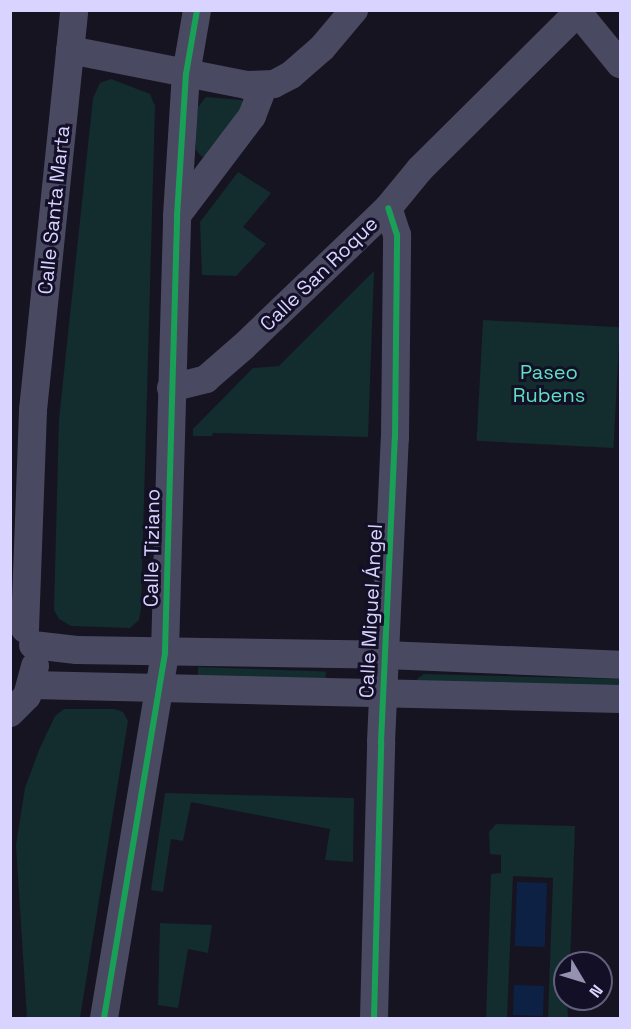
<!DOCTYPE html>
<meta charset="utf-8">
<style>
body{margin:0}
#map{position:relative;width:631px;height:1029px;overflow:hidden;background:#161421;font-family:"Space Grotesk",sans-serif}
div>[style]{position:absolute}
.green>*{inset:0;background:#132c2d;transform-origin:0 0}
.water>*{inset:0;background:#0d2144;transform-origin:0 0}
.minor>*{height:28px;margin:-14px;padding:0 14px;transform-origin:14px;border-radius:14px;background:#4a4962}
.cycleway>*{height:6px;margin:-3px;padding:0 3px;transform-origin:3px;border-radius:3px;background:#1a9f57}
span{translate:-50% -50%;white-space:nowrap;text-align:center;line-height:1.15;-webkit-text-stroke:6px #130f26;paint-order:stroke}
.street-label{font-size:20px;color:#d9d4ff}
.park-label{font-size:20px;color:#5fe0c0}
.frame{position:absolute;inset:0;border:12px solid #d9d4ff;pointer-events:none}
.north{position:absolute;left:553px;top:951px;width:60px;height:60px;box-sizing:border-box;background:#130f26;border:2px solid #625e7d;border-radius:50%;rotate:128deg;font-size:16px;font-weight:700;line-height:24px;text-align:center;color:#d9d4ff}
.north::after{content:'';display:block;margin:auto;width:21px;height:27px;background:#9591b1;clip-path:polygon(50% 0,100% 100%,50% 72%,0 100%)}
</style>
<div id="map">
<div class="green">
<div style="clip-path:polygon(111px 79px,150px 94px,155px 106px,141px 608px,139px 620px,130px 628px,71px 626px,59px 619px,54px 610px,59px 419px,93px 98px,100px 83px)"></div>
<div style="clip-path:polygon(206px 97px,242px 100px,245px 109px,210px 155px,202px 157px,196px 150px,195px 128px,198px 107px)"></div>
<div style="clip-path:polygon(238px 172px,271px 193px,243px 227px,266px 244px,236px 276px,202px 275px,200px 222px)"></div>
<div style="clip-path:polygon(374px 271px,368px 437px,213px 433px,212px 436px,193px 436px,193px 429px,253px 368px,279px 366px)"></div>
<div style="left:483px;top:320px;width:137px;height:121px;rotate:3deg"></div>
<div style="left:198px;top:667px;width:128px;height:9px;rotate:2deg"></div>
<div style="clip-path:polygon(424px 674px,620px 679px,620px 690px,419px 683px,417px 679px)"></div>
<div style="clip-path:polygon(64px 709px,114px 709px,123px 712px,128px 721px,80px 1018px,27px 1018px,16px 845px,25px 788px,39px 750px,55px 716px)"></div>
<div style="clip-path:polygon(165px 793px,354px 798px,353px 862px,325px 860px,330px 829px,191px 802px,183px 841px,171px 839px,163px 892px,151px 890px)"></div>
<div style="clip-path:polygon(496px 824px,575px 826px,570px 963px,565px 963px,568px 1018px,548px 1018px,553px 878px,513px 876px,507px 1018px,486px 1018px,491px 874px,501px 873px,501px 855px,490px 854px,489px 832px)"></div>
<div style="clip-path:polygon(160px 923px,212px 925px,208px 953px,188px 949px,178px 1008px,158px 1005px)"></div>
</div>
<div class="water">
<div style="left:517px;top:882px;width:30px;height:64px;rotate:2deg"></div>
<div style="left:514px;top:985px;width:30px;height:30px;rotate:2deg"></div>
</div>
<div class="minor">
<div style="left:576px;top:10px;width:70px;rotate:50.8deg"></div>
<div style="left:70px;top:50px;width:179px;rotate:11.2deg"></div>
<div style="left:246px;top:85px;width:28px;rotate:-2deg"></div>
<div style="left:274px;top:84px;width:19px;rotate:-28deg"></div>
<div style="left:291px;top:75px;width:41px;rotate:-41.1deg"></div>
<div style="left:322px;top:48px;width:50px;rotate:-49.9deg"></div>
<div style="left:178px;top:214px;width:123px;rotate:-52.9deg"></div>
<div style="left:252px;top:116px;width:33px;rotate:-69deg"></div>
<div style="left:171px;top:388px;width:36px;rotate:-14deg"></div>
<div style="left:206px;top:379px;width:49px;rotate:-40.9deg"></div>
<div style="left:243px;top:347px;width:201px;rotate:-43.8deg"></div>
<div style="left:388px;top:208px;width:50px;rotate:-50.6deg"></div>
<div style="left:420px;top:169px;width:226px;rotate:-44.8deg"></div>
<div style="left:25px;top:629px;width:219px;rotate:-87.9deg"></div>
<div style="left:33px;top:410px;width:402px;rotate:-84.1deg"></div>
<div style="left:33px;top:645px;width:44px;rotate:6.5deg"></div>
<div style="left:77px;top:650px;width:309px;rotate:0.9deg"></div>
<div style="left:386px;top:655px;width:234px;rotate:2.4deg"></div>
<div style="left:32px;top:685px;width:588px;rotate:1.36deg"></div>
<div style="left:10px;top:713px;width:24px;rotate:-45deg"></div>
<div style="left:27px;top:696px;width:31px;rotate:-75deg"></div>
<div style="left:104px;top:1018px;width:371px;rotate:-80.5deg"></div>
<div style="left:165px;top:652px;width:436px;rotate:-88.4deg"></div>
<div style="left:177px;top:216px;width:142px;rotate:-86.4deg"></div>
<div style="left:186px;top:74px;width:65px;rotate:-80.2deg"></div>
<div style="left:374px;top:1018px;width:276px;rotate:-88.5deg"></div>
<div style="left:381px;top:742px;width:304px;rotate:-87.4deg"></div>
<div style="left:395px;top:438px;width:203px;rotate:-89.4deg"></div>
<div style="left:397px;top:235px;width:28px;rotate:-108deg"></div>
</div>
<div class="cycleway">
<div style="left:104px;top:1018px;width:371px;rotate:-80.5deg"></div>
<div style="left:165px;top:652px;width:436px;rotate:-88.4deg"></div>
<div style="left:177px;top:216px;width:142px;rotate:-86.4deg"></div>
<div style="left:186px;top:74px;width:65px;rotate:-80.2deg"></div>
<div style="left:374px;top:1018px;width:276px;rotate:-88.5deg"></div>
<div style="left:381px;top:742px;width:304px;rotate:-87.4deg"></div>
<div style="left:395px;top:438px;width:203px;rotate:-89.4deg"></div>
<div style="left:397px;top:235px;width:28px;rotate:-108deg"></div>
</div>
<div class="street-label">
<span style="left:54px;top:210px;rotate:-84deg">Calle Santa Marta</span>
<span style="left:319px;top:274px;rotate:-44deg">Calle San Roque</span>
<span style="left:152px;top:548px;rotate:-89deg">Calle Tiziano</span>
<span style="left:371px;top:611px;rotate:-87deg">Calle Miguel Ángel</span>
</div>
<div class="park-label">
<span style="left:549px;top:384px">Paseo<br>Rubens</span>
</div>
<div class="frame"></div>
<div class="north">N</div>
</div>
